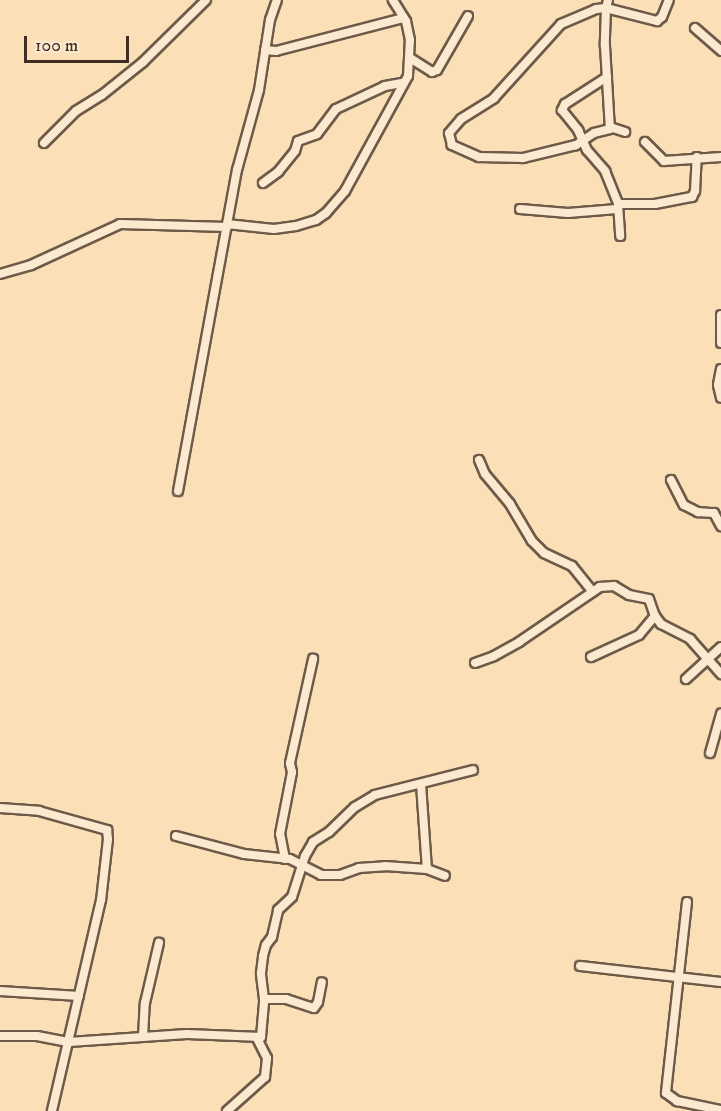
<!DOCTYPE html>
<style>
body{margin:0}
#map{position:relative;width:721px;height:1111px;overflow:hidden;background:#fadfb7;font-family:"IM FELL DW Pica",serif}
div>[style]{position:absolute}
.roads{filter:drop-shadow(2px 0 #6d5a48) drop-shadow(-2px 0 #6d5a48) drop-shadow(0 2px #6d5a48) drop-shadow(0 -2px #6d5a48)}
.minor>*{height:8px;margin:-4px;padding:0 4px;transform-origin:4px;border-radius:4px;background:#fcead0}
span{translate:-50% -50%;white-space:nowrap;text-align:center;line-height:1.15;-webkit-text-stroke:4.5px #fcead0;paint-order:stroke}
.scale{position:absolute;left:24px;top:36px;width:105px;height:27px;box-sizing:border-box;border:3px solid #3e2e23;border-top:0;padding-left:8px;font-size:18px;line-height:21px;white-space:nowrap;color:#3e2e23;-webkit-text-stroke:4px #fcead0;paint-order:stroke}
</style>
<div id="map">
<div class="roads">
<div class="minor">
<div style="left:608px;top:0;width:8px;rotate:104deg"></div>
<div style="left:606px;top:8px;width:38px;rotate:92deg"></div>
<div style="left:605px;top:46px;width:83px;rotate:86.6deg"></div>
<div style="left:610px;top:129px;width:16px;rotate:166deg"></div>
<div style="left:594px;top:133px;width:22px;rotate:146deg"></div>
<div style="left:576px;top:145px;width:55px;rotate:166.2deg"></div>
<div style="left:523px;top:158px;width:44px;rotate:-178.7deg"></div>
<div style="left:479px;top:157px;width:30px;rotate:-156deg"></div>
<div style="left:452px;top:145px;width:12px;rotate:-104deg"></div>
<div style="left:449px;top:133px;width:18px;rotate:-49deg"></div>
<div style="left:461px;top:119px;width:39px;rotate:-32deg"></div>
<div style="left:494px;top:98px;width:100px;rotate:-47.8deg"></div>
<div style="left:561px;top:24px;width:38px;rotate:-23deg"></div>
<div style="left:596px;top:9px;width:10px;rotate:-6deg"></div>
<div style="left:606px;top:8px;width:53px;rotate:14.3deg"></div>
<div style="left:657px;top:21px;width:6px;rotate:-39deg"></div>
<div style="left:662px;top:17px;width:18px;rotate:-68deg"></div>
<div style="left:695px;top:28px;width:35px;rotate:41deg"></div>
<div style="left:265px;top:50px;width:11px;rotate:5deg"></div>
<div style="left:276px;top:51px;width:132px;rotate:-14.5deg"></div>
<div style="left:410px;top:58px;width:26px;rotate:32deg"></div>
<div style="left:432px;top:72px;width:5px;rotate:-22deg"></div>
<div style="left:437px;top:70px;width:62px;rotate:-60.1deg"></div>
<div style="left:607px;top:77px;width:50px;rotate:147.3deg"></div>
<div style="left:565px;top:104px;width:7px;rotate:117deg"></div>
<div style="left:562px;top:110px;width:26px;rotate:51deg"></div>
<div style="left:578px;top:130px;width:22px;rotate:66deg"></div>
<div style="left:587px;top:150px;width:28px;rotate:49deg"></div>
<div style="left:605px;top:171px;width:35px;rotate:68deg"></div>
<div style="left:618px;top:204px;width:32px;rotate:86deg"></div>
<div style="left:610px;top:127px;width:16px;rotate:18deg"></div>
<div style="left:645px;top:142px;width:27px;rotate:45deg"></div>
<div style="left:664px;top:161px;width:57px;rotate:-4deg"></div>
<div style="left:44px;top:143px;width:45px;rotate:-45deg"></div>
<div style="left:76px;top:111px;width:31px;rotate:-32deg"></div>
<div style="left:102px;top:95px;width:53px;rotate:-38.8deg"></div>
<div style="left:143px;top:62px;width:88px;rotate:-44.5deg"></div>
<div style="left:263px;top:183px;width:19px;rotate:-36deg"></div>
<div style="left:278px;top:172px;width:27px;rotate:-51deg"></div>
<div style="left:295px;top:151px;width:10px;rotate:-73deg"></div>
<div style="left:298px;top:141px;width:20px;rotate:-20deg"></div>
<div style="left:317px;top:134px;width:31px;rotate:-53deg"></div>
<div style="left:336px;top:109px;width:54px;rotate:-25.1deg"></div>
<div style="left:385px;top:86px;width:17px;rotate:-10deg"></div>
<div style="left:618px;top:204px;width:37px"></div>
<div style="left:655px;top:204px;width:38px;rotate:-11deg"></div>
<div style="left:692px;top:197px;width:7px;rotate:-63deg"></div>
<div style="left:695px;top:191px;width:34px;rotate:-87deg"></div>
<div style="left:520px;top:209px;width:48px;rotate:4.8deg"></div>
<div style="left:568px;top:213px;width:49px;rotate:-4.7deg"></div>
<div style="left:227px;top:224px;width:47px;rotate:6.1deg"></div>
<div style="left:274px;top:229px;width:22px;rotate:-8deg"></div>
<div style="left:296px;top:226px;width:21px;rotate:-17deg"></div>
<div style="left:316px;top:220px;width:12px;rotate:-35deg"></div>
<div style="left:326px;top:213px;width:29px;rotate:-49deg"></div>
<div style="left:345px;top:191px;width:131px;rotate:-61.3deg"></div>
<div style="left:408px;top:76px;width:36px;rotate:-87deg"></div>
<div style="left:410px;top:40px;width:19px;rotate:-102deg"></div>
<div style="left:406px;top:21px;width:25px;rotate:-122deg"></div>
<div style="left:0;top:274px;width:32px;rotate:-16deg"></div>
<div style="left:31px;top:265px;width:98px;rotate:-24.7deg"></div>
<div style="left:120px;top:224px;width:107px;rotate:1.6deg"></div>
<div style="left:721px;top:315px;width:28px;rotate:90deg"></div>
<div style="left:721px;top:369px;width:16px;rotate:101deg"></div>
<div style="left:718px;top:385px;width:13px;rotate:77deg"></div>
<div style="left:479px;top:460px;width:15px;rotate:67deg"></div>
<div style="left:485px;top:474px;width:39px;rotate:50deg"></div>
<div style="left:510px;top:504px;width:43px;rotate:59.3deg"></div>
<div style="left:532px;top:541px;width:17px;rotate:45deg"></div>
<div style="left:544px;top:553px;width:31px;rotate:25deg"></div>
<div style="left:572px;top:566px;width:33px;rotate:51deg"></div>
<div style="left:671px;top:480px;width:28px;rotate:63deg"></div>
<div style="left:684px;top:505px;width:16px;rotate:27deg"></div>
<div style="left:698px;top:512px;width:16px;rotate:4deg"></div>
<div style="left:714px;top:513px;width:15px;rotate:62deg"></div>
<div style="left:178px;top:491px;width:326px;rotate:-79.6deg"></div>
<div style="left:237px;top:170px;width:83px;rotate:-74.6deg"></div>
<div style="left:259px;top:90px;width:71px;rotate:-81.1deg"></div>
<div style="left:270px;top:20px;width:21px;rotate:-71deg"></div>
<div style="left:591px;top:657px;width:53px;rotate:-24.6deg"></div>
<div style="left:639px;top:635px;width:25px;rotate:-50deg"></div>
<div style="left:475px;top:663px;width:20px;rotate:-20deg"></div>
<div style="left:494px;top:656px;width:29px;rotate:-29deg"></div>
<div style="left:519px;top:642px;width:98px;rotate:-34.2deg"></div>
<div style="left:600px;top:587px;width:14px;rotate:-4deg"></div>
<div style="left:614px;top:586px;width:17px;rotate:31deg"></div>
<div style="left:629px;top:595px;width:20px;rotate:11deg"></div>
<div style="left:649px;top:599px;width:18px;rotate:71deg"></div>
<div style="left:655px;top:616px;width:10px;rotate:53deg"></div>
<div style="left:661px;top:624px;width:33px;rotate:27deg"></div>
<div style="left:690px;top:639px;width:47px;rotate:48.5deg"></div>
<div style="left:686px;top:679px;width:47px;rotate:-42.4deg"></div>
<div style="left:710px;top:753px;width:41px;rotate:-74.2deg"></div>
<div style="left:421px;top:784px;width:85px;rotate:86deg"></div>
<div style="left:0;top:808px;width:39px;rotate:4deg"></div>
<div style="left:39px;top:811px;width:71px;rotate:15.6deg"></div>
<div style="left:107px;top:830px;width:9px;rotate:84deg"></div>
<div style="left:108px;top:839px;width:61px;rotate:96.5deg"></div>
<div style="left:101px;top:900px;width:217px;rotate:103.1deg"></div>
<div style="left:176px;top:836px;width:70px;rotate:14.8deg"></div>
<div style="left:244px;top:854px;width:46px;rotate:6.2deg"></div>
<div style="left:290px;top:859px;width:35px;rotate:27deg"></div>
<div style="left:321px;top:875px;width:19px"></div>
<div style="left:340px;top:875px;width:20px;rotate:-20deg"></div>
<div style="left:359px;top:868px;width:26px;rotate:-4deg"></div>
<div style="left:385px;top:866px;width:42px;rotate:4.1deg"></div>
<div style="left:427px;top:869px;width:19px;rotate:21deg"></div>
<div style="left:285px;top:859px;width:25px;rotate:-101deg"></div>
<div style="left:280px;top:834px;width:63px;rotate:-79deg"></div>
<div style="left:292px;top:772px;width:9px;rotate:-103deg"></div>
<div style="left:290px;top:763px;width:107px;rotate:-77.5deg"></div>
<div style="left:687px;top:902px;width:192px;rotate:96.3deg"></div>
<div style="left:666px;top:1093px;width:14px;rotate:36deg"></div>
<div style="left:677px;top:1101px;width:45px;rotate:11.6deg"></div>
<div style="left:580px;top:966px;width:142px;rotate:6.5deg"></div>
<div style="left:0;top:991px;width:79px;rotate:3.6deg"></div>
<div style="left:264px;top:999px;width:22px"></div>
<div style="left:286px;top:999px;width:29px;rotate:18deg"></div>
<div style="left:314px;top:1008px;width:7px;rotate:-56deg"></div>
<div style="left:318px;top:1002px;width:20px;rotate:-79deg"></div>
<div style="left:0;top:1036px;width:37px"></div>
<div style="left:37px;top:1036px;width:33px;rotate:11deg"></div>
<div style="left:69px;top:1042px;width:118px;rotate:-3.9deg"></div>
<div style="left:187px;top:1034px;width:74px;rotate:2.3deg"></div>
<div style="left:261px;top:1037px;width:38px;rotate:-85deg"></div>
<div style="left:264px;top:999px;width:26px;rotate:-97deg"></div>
<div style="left:261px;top:973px;width:17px;rotate:-83deg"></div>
<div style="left:263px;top:956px;width:11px;rotate:-75deg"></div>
<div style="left:266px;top:945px;width:10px;rotate:-53deg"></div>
<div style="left:272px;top:937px;width:28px;rotate:-77deg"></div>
<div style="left:278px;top:910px;width:19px;rotate:-43deg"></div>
<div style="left:292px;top:897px;width:43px;rotate:-72.4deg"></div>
<div style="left:305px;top:856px;width:16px;rotate:-60deg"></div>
<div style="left:313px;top:842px;width:19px;rotate:-32deg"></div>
<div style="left:329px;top:832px;width:36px;rotate:-44deg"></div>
<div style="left:355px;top:807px;width:23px;rotate:-31deg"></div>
<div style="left:375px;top:795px;width:101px;rotate:-14.3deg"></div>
<div style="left:143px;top:1037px;width:34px;rotate:-87deg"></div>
<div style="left:145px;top:1003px;width:62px;rotate:-76.9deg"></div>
<div style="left:227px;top:1111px;width:51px;rotate:-41.8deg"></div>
<div style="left:265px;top:1077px;width:19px;rotate:-84deg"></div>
<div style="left:267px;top:1058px;width:22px;rotate:-117deg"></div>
</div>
</div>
<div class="scale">100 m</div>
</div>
